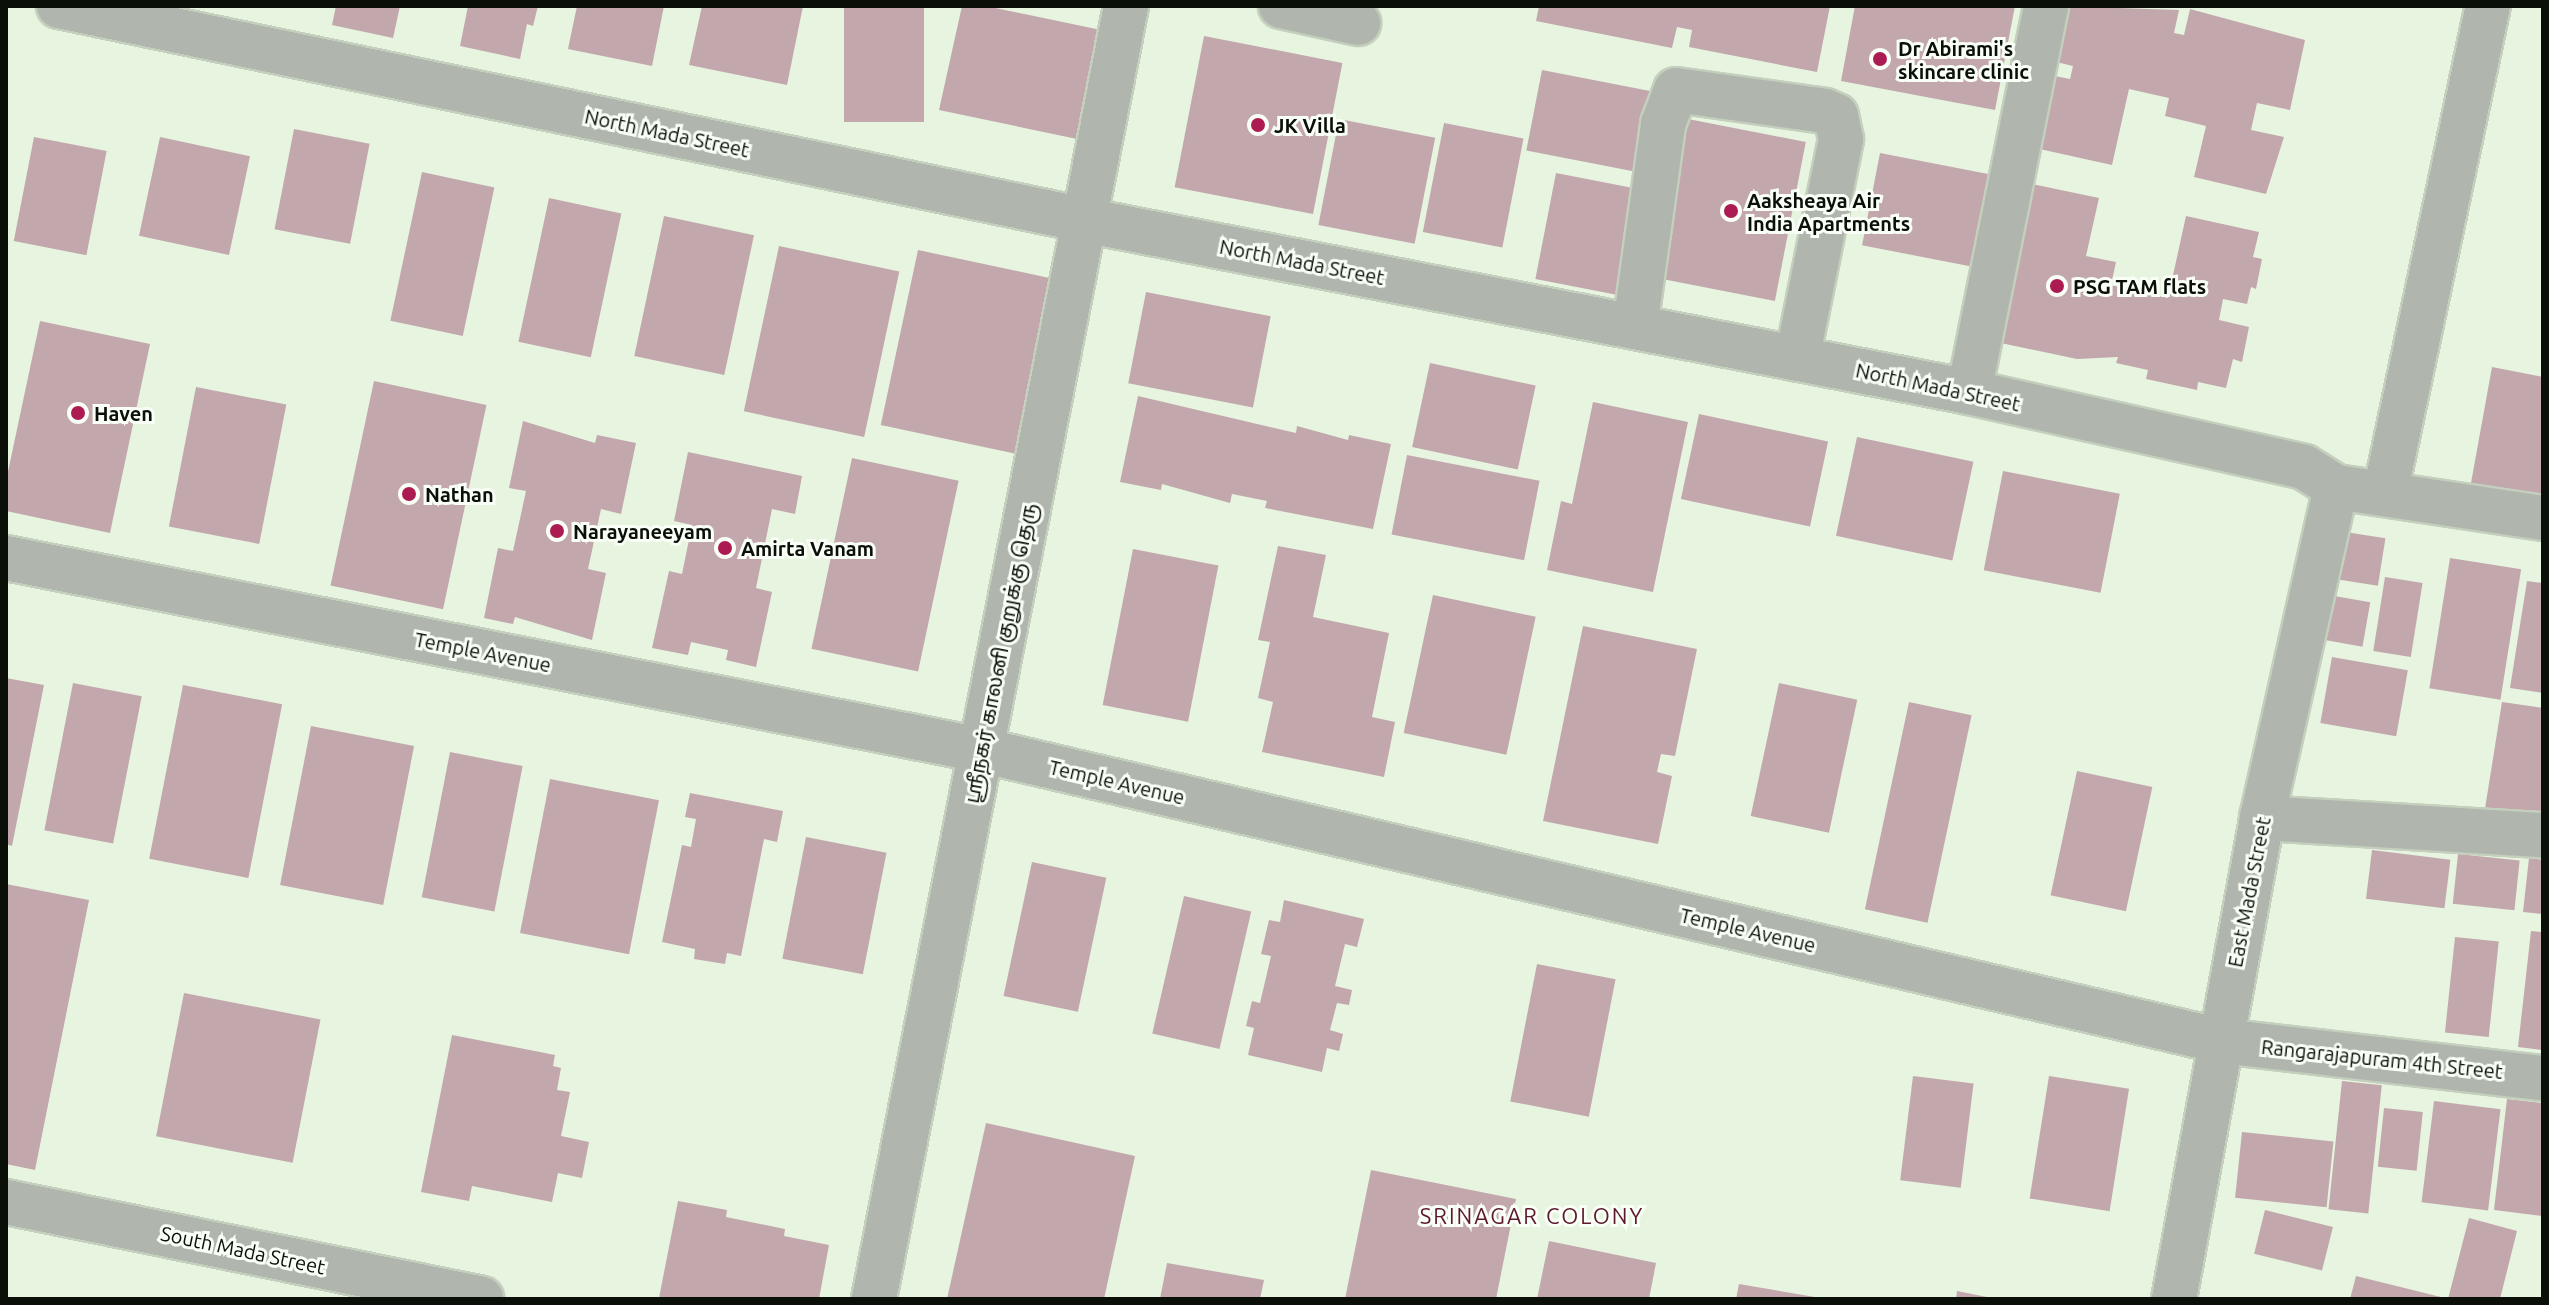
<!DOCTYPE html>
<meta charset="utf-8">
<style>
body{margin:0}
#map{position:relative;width:2549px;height:1305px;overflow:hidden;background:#e7f4df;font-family:Ubuntu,"Noto Sans Tamil",sans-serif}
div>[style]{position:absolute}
.building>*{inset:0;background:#c2a8ad;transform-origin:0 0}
.roads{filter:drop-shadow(2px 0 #c4cfbd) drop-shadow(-2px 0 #c4cfbd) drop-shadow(0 2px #c4cfbd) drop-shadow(0 -2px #c4cfbd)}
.minor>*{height:44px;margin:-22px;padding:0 22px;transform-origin:22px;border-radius:22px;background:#b0b5ad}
.dots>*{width:22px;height:22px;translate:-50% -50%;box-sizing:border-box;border:4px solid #f9fef6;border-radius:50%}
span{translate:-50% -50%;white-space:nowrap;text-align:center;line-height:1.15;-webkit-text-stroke:6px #f9fef6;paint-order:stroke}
.poi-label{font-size:20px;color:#0a0f08;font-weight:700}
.left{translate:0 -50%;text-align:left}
.street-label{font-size:20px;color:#0a0f08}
.neighbourhood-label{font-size:22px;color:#5c182d;letter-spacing:2px}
.frame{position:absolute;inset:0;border:8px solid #0a0f08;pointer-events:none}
</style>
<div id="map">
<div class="building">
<div style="clip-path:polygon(336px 6px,400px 6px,393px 38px,332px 25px)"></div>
<div style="clip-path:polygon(468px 6px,538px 6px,533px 26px,527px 24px,520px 59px,460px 46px)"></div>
<div style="clip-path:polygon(577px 6px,664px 6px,652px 66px,568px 49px)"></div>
<div style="clip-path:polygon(702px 6px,803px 6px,787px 85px,689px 65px)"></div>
<div style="left:844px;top:6px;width:80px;height:116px"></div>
<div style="clip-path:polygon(962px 6px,986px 6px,1101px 30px,1077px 139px,939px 110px)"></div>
<div style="clip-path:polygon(1539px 6px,1830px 6px,1817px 72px,1689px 47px,1692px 30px,1677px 27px,1672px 48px,1536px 21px)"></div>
<div style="clip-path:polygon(1855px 6px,2015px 6px,1995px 110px,1841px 81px)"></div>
<div style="clip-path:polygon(2059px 6px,2179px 10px,2174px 33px,2184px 35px,2190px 9px,2305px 40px,2290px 110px,2257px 103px,2251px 130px,2284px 137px,2266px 194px,2194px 177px,2206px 126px,2165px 116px,2169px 98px,2129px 89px,2112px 165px,2035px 148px,2050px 75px,2070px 79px,2073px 66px,2052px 61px)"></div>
<div style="left:1204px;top:36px;width:141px;height:154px;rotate:11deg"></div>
<div style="left:1542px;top:70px;width:114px;height:82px;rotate:11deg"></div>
<div style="left:1339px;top:119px;width:98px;height:108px;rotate:11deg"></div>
<div style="left:1688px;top:119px;width:120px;height:162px;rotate:11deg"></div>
<div style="left:1444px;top:123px;width:81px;height:111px;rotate:11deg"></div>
<div style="left:294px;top:129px;width:77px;height:102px;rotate:11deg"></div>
<div style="left:34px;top:137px;width:74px;height:106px;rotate:11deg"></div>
<div style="left:160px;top:137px;width:92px;height:101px;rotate:12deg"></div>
<div style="left:1880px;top:153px;width:118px;height:94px;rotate:11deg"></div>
<div style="left:422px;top:172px;width:74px;height:152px;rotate:12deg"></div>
<div style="left:1556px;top:173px;width:93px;height:108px;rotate:11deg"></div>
<div style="clip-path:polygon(2027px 183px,2099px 198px,2086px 256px,2116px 262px,2111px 285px,2168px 298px,2186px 216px,2259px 232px,2253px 257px,2262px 259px,2256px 289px,2251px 287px,2247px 304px,2223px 299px,2219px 320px,2249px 327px,2242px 362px,2233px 359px,2226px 388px,2198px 382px,2197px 390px,2146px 379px,2148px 370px,2116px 363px,2118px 357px,2077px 359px,1996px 342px)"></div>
<div style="left:549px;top:198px;width:74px;height:147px;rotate:12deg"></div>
<div style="left:664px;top:216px;width:92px;height:143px;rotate:12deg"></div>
<div style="left:779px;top:246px;width:123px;height:169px;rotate:12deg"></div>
<div style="left:918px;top:250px;width:139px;height:179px;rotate:12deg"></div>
<div style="left:1146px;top:292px;width:127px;height:93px;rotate:11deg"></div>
<div style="clip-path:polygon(40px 321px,150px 344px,110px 533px,6px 511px,6px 481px)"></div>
<div style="left:1430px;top:363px;width:108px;height:86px;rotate:12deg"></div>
<div style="clip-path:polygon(2492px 367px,2543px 377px,2543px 508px,2469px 494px)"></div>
<div style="left:374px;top:381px;width:115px;height:209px;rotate:12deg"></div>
<div style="left:196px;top:387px;width:92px;height:142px;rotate:11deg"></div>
<div style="clip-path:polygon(1138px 396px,1296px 433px,1297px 426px,1348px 440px,1349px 435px,1391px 444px,1373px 529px,1265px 508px,1267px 501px,1232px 494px,1230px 503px,1162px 484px,1161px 490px,1120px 482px)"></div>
<div style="clip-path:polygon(1593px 402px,1688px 422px,1653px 592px,1547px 570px,1561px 501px,1572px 504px)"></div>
<div style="left:1699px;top:414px;width:132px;height:87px;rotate:12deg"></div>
<div style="clip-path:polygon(523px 421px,595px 443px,597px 435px,636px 443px,621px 514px,601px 509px,588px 569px,606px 573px,592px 640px,515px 617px,513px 624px,484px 618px,498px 548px,513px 551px,526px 491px,509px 488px)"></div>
<div style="left:1857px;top:437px;width:119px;height:101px;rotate:12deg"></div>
<div style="clip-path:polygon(688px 452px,802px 476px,795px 514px,772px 509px,756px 588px,772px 592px,756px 667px,726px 660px,728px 650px,691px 642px,688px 655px,652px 648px,669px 571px,682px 574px,692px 525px,674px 521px)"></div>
<div style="left:1407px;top:455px;width:135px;height:81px;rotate:11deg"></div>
<div style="left:852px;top:458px;width:109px;height:195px;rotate:12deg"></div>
<div style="left:2003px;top:471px;width:119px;height:101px;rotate:11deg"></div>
<div style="left:2339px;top:531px;width:47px;height:48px;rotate:9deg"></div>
<div style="clip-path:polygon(1278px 546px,1326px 555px,1313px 617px,1389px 633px,1372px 717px,1395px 722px,1384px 777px,1262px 752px,1273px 702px,1258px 698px,1270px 642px,1258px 640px)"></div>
<div style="left:1133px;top:549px;width:87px;height:159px;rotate:11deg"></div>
<div style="left:2450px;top:558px;width:72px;height:132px;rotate:9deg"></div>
<div style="left:2385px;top:577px;width:38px;height:75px;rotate:9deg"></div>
<div style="clip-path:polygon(2527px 581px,2543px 583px,2543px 693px,2510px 688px)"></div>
<div style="left:2323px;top:594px;width:48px;height:45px;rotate:10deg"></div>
<div style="left:1433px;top:595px;width:105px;height:141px;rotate:12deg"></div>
<div style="clip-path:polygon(1583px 626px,1697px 649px,1675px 756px,1661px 754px,1657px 772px,1672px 776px,1658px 844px,1543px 821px)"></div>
<div style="left:2332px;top:657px;width:77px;height:67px;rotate:10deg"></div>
<div style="clip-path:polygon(6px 678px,44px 685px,12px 846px,6px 844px)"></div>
<div style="left:73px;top:683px;width:70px;height:150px;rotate:11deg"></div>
<div style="left:1779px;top:683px;width:80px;height:136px;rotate:12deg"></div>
<div style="left:183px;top:685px;width:101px;height:177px;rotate:11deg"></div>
<div style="left:1909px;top:702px;width:64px;height:212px;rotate:12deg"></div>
<div style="clip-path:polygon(2502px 702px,2543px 708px,2543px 825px,2484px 815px)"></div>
<div style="left:311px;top:726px;width:105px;height:162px;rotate:11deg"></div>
<div style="left:450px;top:752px;width:74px;height:148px;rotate:11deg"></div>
<div style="left:2077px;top:771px;width:77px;height:127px;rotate:12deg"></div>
<div style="left:550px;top:779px;width:111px;height:157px;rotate:11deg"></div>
<div style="clip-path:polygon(690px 793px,783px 811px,777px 842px,764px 839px,741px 956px,727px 953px,725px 964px,694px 959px,695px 949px,662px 942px,682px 845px,691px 847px,696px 819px,685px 817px)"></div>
<div style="left:806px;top:837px;width:82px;height:124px;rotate:11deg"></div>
<div style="left:2372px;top:850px;width:79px;height:49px;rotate:7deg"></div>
<div style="left:2458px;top:854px;width:62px;height:50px;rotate:6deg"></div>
<div style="clip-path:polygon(2529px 858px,2543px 860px,2543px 914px,2523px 912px)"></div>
<div style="left:1032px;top:862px;width:76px;height:137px;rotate:12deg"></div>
<div style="clip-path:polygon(6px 884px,89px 900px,35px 1170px,6px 1164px)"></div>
<div style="left:1184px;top:896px;width:69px;height:141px;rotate:13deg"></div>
<div style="clip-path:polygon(1284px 900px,1364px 919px,1357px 947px,1345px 944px,1335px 986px,1352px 990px,1349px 1005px,1337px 1003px,1330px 1030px,1343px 1034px,1339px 1051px,1327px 1048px,1322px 1072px,1248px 1055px,1254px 1028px,1246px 1026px,1252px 1001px,1260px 1003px,1271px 956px,1261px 954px,1269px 920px,1280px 922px)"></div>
<div style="clip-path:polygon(2531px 931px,2543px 932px,2543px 1050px,2518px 1047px)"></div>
<div style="left:2455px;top:937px;width:44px;height:96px;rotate:6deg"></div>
<div style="left:1537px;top:964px;width:80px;height:140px;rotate:11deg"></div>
<div style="left:184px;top:993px;width:139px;height:146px;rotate:11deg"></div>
<div style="clip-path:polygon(452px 1035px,555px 1055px,553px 1066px,561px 1068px,557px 1090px,570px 1092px,561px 1136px,589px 1142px,582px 1178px,558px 1173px,552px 1202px,472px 1186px,469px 1201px,421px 1192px)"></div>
<div style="left:1913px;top:1076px;width:61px;height:105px;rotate:7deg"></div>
<div style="left:2049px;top:1076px;width:81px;height:124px;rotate:9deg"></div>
<div style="left:2342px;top:1081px;width:40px;height:129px;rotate:6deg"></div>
<div style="clip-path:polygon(2507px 1099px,2543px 1103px,2543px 1216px,2494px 1210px)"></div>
<div style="left:2434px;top:1101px;width:67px;height:102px;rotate:7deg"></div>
<div style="left:2384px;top:1108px;width:39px;height:59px;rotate:6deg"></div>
<div style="clip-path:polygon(986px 1123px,1135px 1156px,1104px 1299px,947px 1299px)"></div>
<div style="left:2242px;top:1132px;width:92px;height:66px;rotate:6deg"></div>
<div style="clip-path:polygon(1371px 1170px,1516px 1199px,1496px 1299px,1345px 1299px)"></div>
<div style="clip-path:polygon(678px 1201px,727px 1210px,726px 1217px,785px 1229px,784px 1236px,829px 1245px,819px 1299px,659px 1298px)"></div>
<div style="left:2265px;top:1210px;width:70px;height:45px;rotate:14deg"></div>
<div style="clip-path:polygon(2469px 1218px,2517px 1231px,2500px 1299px,2448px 1299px)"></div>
<div style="clip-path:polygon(1549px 1241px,1656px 1263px,1649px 1299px,1537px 1299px)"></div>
<div style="clip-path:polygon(1167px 1263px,1264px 1280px,1260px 1299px,1160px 1299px)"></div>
<div style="clip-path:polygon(2356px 1276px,2445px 1298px,2445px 1299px,2350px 1299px)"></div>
<div style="clip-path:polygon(1739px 1284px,1815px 1297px,1815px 1299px,1736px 1299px)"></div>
<div style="clip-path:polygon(1957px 1291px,1992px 1298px,1991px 1299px,1956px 1299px)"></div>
</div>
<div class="roads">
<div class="minor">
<div style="left:59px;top:6px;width:1047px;rotate:11.79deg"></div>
<div style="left:1084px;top:220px;width:902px;rotate:11deg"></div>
<div style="left:1969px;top:392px;width:343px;rotate:12.6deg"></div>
<div style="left:2304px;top:467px;width:38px;rotate:32deg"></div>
<div style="left:2336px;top:487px;width:209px;rotate:8.5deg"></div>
<div style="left:1281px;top:6px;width:79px;rotate:12.4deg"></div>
<div style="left:1635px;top:327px;width:205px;rotate:-82.1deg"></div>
<div style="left:1663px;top:124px;width:36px;rotate:-69deg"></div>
<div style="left:1676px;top:90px;width:150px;rotate:8deg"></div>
<div style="left:1825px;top:111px;width:12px;rotate:24deg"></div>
<div style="left:1836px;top:116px;width:24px;rotate:78deg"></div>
<div style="left:1841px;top:139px;width:224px;rotate:101.3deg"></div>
<div style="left:1969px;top:392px;width:394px;rotate:-78.7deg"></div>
<div style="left:2385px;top:494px;width:499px;rotate:-78.1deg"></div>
<div style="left:6px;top:558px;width:994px;rotate:11.14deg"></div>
<div style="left:981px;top:750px;width:1274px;rotate:13.21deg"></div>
<div style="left:2221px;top:1041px;width:324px;rotate:6.6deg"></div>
<div style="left:2262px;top:818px;width:282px;rotate:3.5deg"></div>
<div style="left:6px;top:1202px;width:485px;rotate:11.5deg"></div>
<div style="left:874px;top:1299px;width:1317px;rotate:-78.97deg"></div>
<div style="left:2174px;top:1299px;width:489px;rotate:-79.6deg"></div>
<div style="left:2262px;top:818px;width:339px;rotate:-77.4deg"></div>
</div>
</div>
<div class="dots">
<div style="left:1880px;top:59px;background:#ac1b51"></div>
<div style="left:1258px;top:125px;background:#ac1b51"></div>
<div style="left:1731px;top:211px;background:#ac1b51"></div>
<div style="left:2057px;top:286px;background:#ac1b51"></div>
<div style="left:78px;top:413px;background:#ac1b51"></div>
<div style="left:409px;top:494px;background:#ac1b51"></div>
<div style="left:557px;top:531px;background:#ac1b51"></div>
<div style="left:725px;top:548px;background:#ac1b51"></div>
</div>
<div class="poi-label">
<span class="left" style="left:1898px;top:60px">Dr Abirami's<br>skincare clinic</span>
<span class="left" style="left:1274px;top:125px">JK Villa</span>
<span class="left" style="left:1747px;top:212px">Aaksheaya Air<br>India Apartments</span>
<span class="left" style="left:2073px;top:286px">PSG TAM flats</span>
<span class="left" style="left:94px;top:413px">Haven</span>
<span class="left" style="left:425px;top:494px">Nathan</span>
<span class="left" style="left:573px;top:531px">Narayaneeyam</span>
<span class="left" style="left:741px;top:548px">Amirta Vanam</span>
</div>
<div class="street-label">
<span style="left:667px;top:133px;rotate:12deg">North Mada Street</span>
<span style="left:1302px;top:262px;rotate:11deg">North Mada Street</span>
<span style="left:1938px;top:387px;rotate:12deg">North Mada Street</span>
<span style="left:483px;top:652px;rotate:11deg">Temple Avenue</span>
<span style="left:1000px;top:653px;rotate:-79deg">ஸ்ரீநகர் காலனி குறுக்கு தெரு</span>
<span style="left:1117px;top:782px;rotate:13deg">Temple Avenue</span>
<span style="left:2249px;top:892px;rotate:-79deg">East Mada Street</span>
<span style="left:1748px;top:930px;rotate:13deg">Temple Avenue</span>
<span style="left:2382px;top:1059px;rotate:6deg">Rangarajapuram 4th Street</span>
<span style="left:243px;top:1250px;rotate:12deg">South Mada Street</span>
</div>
<div class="neighbourhood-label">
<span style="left:1532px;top:1216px">SRINAGAR COLONY</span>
</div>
<div class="frame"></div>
</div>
